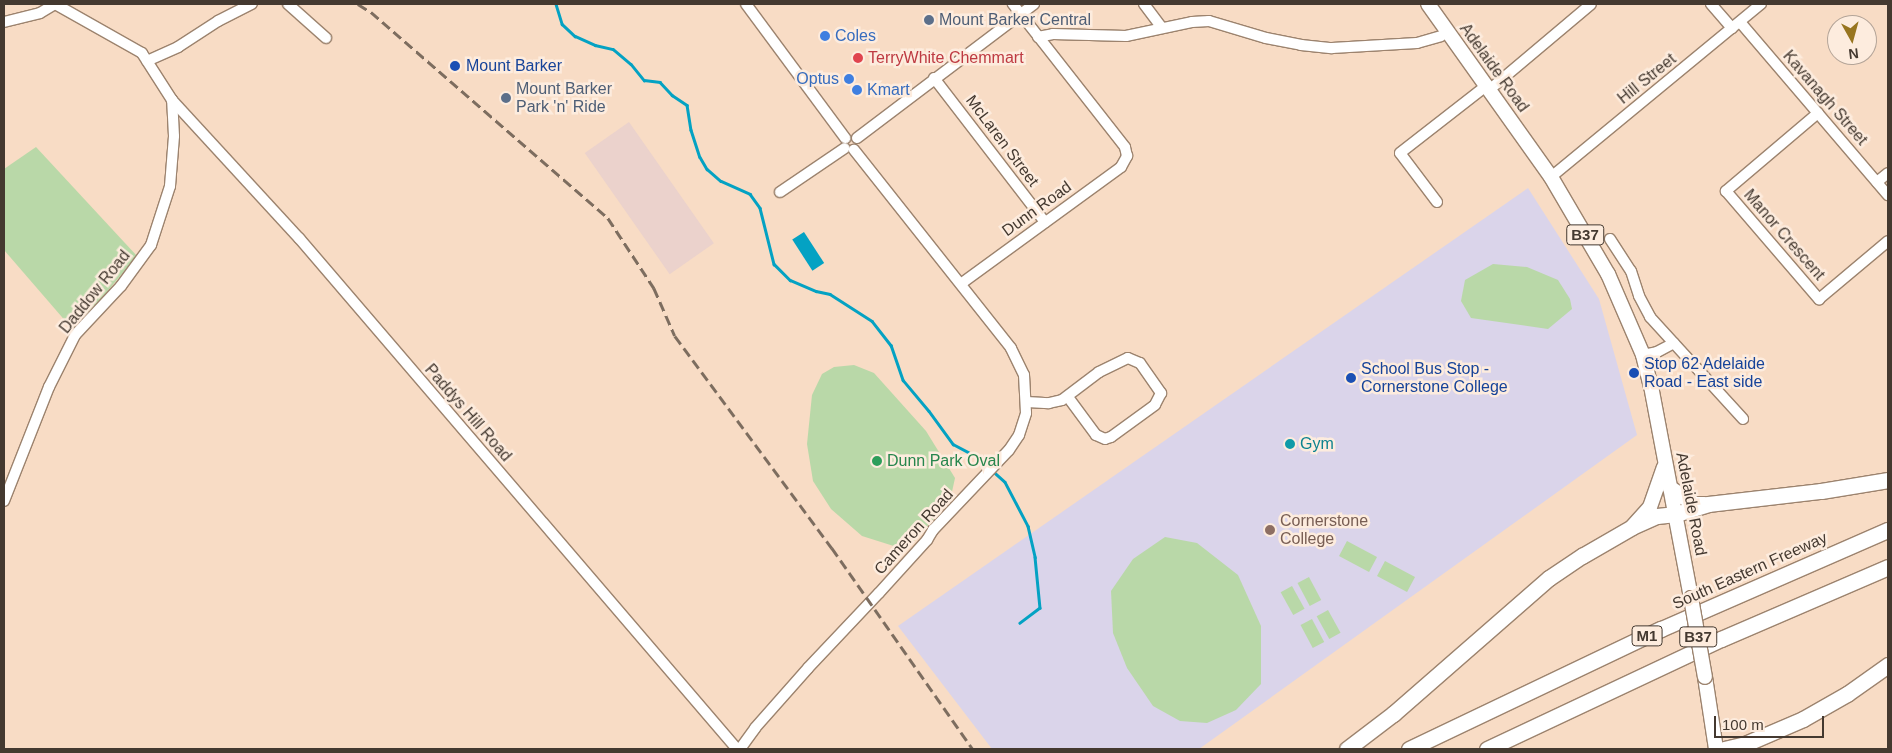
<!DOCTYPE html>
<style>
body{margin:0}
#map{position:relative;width:1892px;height:753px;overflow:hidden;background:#f8dcc5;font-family:Helvetica,sans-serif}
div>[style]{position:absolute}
.industrial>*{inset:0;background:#ebd2cc;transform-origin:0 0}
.education>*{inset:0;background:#dad4ea}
.green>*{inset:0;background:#b9d8a8;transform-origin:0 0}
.water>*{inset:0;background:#04a2c3;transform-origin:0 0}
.stream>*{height:2.5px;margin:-1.25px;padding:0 1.25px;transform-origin:1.25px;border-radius:1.25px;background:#04a2c3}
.roads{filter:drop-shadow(1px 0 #9c836e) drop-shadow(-1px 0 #9c836e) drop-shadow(0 1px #9c836e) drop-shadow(0 -1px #9c836e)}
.minor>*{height:10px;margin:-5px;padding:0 5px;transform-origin:5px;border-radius:5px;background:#fff}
.major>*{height:14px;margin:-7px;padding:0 7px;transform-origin:7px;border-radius:7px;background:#fff}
.highway>*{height:15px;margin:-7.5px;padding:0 7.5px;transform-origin:7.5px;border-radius:7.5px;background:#fff}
.rail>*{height:2.5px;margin-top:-1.25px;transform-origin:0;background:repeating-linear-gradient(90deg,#7d6d5f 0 10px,transparent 0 15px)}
.bridges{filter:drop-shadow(1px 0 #9c836e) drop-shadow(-1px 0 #9c836e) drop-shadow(0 1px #9c836e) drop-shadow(0 -1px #9c836e)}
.major-bridge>*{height:14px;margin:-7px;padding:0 7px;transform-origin:7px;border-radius:7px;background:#fff}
.dots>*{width:14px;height:14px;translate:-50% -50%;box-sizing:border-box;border:2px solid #fdecde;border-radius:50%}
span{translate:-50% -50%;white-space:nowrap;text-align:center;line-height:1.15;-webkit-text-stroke:5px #fdecde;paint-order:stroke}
.shield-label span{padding:1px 4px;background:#fdecde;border:1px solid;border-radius:4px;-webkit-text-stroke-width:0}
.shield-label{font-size:15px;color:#443930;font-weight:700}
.service-label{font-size:16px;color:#4e5e75}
.left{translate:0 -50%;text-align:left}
.shop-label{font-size:16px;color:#366cbe}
.right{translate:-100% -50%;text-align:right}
.health-label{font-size:16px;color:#be3a42}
.transit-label{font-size:16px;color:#164399}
.street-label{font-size:16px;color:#443930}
.culture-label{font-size:16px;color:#0d838f}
.leisure-label{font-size:16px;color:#27864d}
.education-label{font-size:16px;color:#785e54}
.frame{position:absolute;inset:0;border:5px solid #443930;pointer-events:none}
.north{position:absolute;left:1827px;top:15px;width:50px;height:50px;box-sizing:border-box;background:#fdecde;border:1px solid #b3a498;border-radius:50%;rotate:173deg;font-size:14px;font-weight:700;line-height:20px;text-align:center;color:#443930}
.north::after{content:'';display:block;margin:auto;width:18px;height:22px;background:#98751f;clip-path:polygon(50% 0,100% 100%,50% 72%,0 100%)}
.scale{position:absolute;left:1714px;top:716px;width:110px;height:22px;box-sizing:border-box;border:2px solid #443930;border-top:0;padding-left:6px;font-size:15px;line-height:18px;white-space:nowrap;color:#443930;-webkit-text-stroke:4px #fdecde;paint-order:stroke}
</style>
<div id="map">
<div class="industrial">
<div style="left:629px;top:122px;width:148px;height:54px;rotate:55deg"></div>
</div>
<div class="education">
<div style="clip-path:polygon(1528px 188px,1599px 299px,1637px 435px,1199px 749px,992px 749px,898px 626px)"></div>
</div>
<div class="green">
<div style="clip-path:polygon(36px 147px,137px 256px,74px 331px,4px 250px,4px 169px)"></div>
<div style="clip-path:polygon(1493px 264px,1527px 267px,1558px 280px,1570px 299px,1572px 309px,1548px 329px,1471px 318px,1461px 301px,1465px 280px)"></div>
<div style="clip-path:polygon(854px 365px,874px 373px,926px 431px,955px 478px,950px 501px,914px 541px,900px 548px,862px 536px,831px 509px,813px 481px,807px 444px,812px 395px,822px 374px,834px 367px)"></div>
<div style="clip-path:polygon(1165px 537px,1197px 543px,1238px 575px,1261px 626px,1261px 684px,1236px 710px,1207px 723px,1180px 721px,1153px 706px,1127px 668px,1113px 633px,1111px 591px,1133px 559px)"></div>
<div style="left:1347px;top:541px;width:34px;height:17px;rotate:28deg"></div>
<div style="left:1385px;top:561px;width:34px;height:17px;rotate:28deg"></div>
<div style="left:1309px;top:577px;width:26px;height:13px;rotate:62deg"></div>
<div style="left:1292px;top:586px;width:26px;height:13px;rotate:61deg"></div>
<div style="left:1328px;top:610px;width:26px;height:13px;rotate:61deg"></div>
<div style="left:1312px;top:619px;width:26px;height:13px;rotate:62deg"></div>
</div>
<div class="water">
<div style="left:804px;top:232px;width:37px;height:14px;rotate:57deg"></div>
</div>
<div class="stream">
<div style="left:556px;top:4px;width:21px;rotate:73deg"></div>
<div style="left:562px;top:24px;width:18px;rotate:43deg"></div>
<div style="left:575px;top:36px;width:22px;rotate:24deg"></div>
<div style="left:595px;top:45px;width:18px;rotate:13deg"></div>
<div style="left:613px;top:49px;width:23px;rotate:40deg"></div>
<div style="left:631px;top:64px;width:21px;rotate:51deg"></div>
<div style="left:644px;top:80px;width:16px;rotate:7deg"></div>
<div style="left:660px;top:82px;width:18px;rotate:47deg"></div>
<div style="left:672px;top:95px;width:18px;rotate:34deg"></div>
<div style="left:687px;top:105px;width:25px;rotate:81deg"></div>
<div style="left:691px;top:130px;width:28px;rotate:72deg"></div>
<div style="left:700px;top:157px;width:14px;rotate:60deg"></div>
<div style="left:707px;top:169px;width:18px;rotate:41deg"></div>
<div style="left:721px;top:181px;width:32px;rotate:24deg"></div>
<div style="left:750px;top:194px;width:17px;rotate:54deg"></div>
<div style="left:760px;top:208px;width:58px;rotate:76deg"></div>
<div style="left:774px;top:264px;width:23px;rotate:45deg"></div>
<div style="left:790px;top:280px;width:28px;rotate:23deg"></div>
<div style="left:816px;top:291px;width:14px;rotate:12deg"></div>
<div style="left:830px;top:294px;width:50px;rotate:32.7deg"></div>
<div style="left:872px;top:321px;width:31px;rotate:52deg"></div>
<div style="left:891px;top:345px;width:37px;rotate:71deg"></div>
<div style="left:903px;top:380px;width:40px;rotate:50deg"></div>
<div style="left:929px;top:411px;width:41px;rotate:54deg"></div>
<div style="left:953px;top:444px;width:27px;rotate:28deg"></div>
<div style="left:977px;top:457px;width:14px;rotate:39deg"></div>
<div style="left:995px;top:473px;width:13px;rotate:42deg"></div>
<div style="left:1005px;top:482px;width:50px;rotate:62.4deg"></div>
<div style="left:1028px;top:526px;width:32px;rotate:77deg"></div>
<div style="left:1035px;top:557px;width:51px;rotate:84.4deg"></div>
<div style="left:1040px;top:608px;width:25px;rotate:143deg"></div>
</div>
<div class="roads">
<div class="minor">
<div style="left:288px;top:4px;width:51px;rotate:41.8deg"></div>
<div style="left:746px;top:4px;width:167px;rotate:53.5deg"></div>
<div style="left:1144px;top:4px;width:30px;rotate:53deg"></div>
<div style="left:1711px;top:4px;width:32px;rotate:49deg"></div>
<div style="left:4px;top:22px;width:37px;rotate:-14deg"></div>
<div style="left:40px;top:13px;width:17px;rotate:-31deg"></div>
<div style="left:1740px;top:22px;width:228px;rotate:49.5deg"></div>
<div style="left:1038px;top:37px;width:15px;rotate:-11deg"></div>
<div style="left:1053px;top:34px;width:73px;rotate:1.6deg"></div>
<div style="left:1126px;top:36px;width:67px;rotate:-12deg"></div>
<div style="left:1192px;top:22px;width:17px;rotate:-3deg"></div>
<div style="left:1209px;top:21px;width:59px;rotate:16.6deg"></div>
<div style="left:1266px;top:38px;width:36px;rotate:11deg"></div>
<div style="left:1301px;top:45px;width:31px;rotate:6deg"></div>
<div style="left:1332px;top:48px;width:85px;rotate:-3.4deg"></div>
<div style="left:1417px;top:43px;width:25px;rotate:-16deg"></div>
<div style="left:147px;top:61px;width:34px;rotate:-24deg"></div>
<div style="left:178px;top:47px;width:48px;rotate:-33deg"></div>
<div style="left:218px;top:21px;width:38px;rotate:-27deg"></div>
<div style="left:934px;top:78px;width:182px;rotate:52.4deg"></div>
<div style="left:1489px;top:90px;width:133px;rotate:-40.1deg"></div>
<div style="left:172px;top:100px;width:188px;rotate:47.4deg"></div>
<div style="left:299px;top:238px;width:673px;rotate:49.4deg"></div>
<div style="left:1818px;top:113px;width:121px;rotate:139.7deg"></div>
<div style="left:1726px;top:191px;width:143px;rotate:49.3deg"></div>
<div style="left:1819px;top:299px;width:90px;rotate:-40deg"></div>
<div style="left:857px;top:138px;width:222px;rotate:-37.1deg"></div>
<div style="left:1551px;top:177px;width:272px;rotate:-39.5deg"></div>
<div style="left:1877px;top:182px;width:14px;rotate:-39deg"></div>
<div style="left:780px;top:192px;width:78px;rotate:-34.1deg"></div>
<div style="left:1437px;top:202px;width:61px;rotate:-127.1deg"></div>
<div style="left:1400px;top:153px;width:109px;rotate:-37.9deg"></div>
<div style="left:1610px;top:239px;width:38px;rotate:57deg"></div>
<div style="left:1631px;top:271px;width:26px;rotate:72deg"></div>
<div style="left:1639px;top:296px;width:24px;rotate:62deg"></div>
<div style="left:1650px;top:317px;width:138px;rotate:47.6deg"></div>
<div style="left:962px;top:283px;width:197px;rotate:-36.1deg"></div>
<div style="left:1121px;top:167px;width:13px;rotate:-61deg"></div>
<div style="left:1127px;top:156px;width:9px;rotate:-103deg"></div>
<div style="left:1125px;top:147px;width:182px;rotate:-128.1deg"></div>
<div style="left:1643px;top:355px;width:14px;rotate:-12deg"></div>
<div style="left:1657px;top:352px;width:19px;rotate:-28deg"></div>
<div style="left:1027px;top:402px;width:22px;rotate:3deg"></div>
<div style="left:1049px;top:403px;width:13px;rotate:-13deg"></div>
<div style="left:1062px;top:400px;width:46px;rotate:-37.1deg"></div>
<div style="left:1099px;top:372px;width:32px;rotate:-26deg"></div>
<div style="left:1128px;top:358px;width:13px;rotate:23deg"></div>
<div style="left:1140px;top:363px;width:37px;rotate:55deg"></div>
<div style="left:1161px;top:393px;width:13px;rotate:117deg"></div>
<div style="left:1155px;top:405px;width:54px;rotate:144deg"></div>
<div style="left:1111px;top:437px;width:6px;rotate:162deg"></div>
<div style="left:1105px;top:439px;width:10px;rotate:-156deg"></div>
<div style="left:1096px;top:435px;width:47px;rotate:-126.4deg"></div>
<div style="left:4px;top:501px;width:123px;rotate:-68.5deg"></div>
<div style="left:49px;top:387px;width:58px;rotate:-63.4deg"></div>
<div style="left:75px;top:335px;width:67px;rotate:-46.8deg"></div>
<div style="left:121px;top:286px;width:51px;rotate:-53.8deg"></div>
<div style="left:151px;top:245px;width:62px;rotate:-72.1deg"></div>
<div style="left:170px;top:186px;width:50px;rotate:-85.4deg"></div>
<div style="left:174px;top:136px;width:36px;rotate:-93deg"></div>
<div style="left:172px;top:100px;width:56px;rotate:-122.6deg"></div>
<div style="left:142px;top:53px;width:100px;rotate:-150.6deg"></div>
<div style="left:740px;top:749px;width:26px;rotate:-54deg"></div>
<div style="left:755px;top:728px;width:80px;rotate:-48.5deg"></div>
<div style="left:808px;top:668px;width:103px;rotate:-46.6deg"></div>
<div style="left:879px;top:593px;width:72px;rotate:-47.8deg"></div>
<div style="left:927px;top:540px;width:12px;rotate:-59deg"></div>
<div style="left:933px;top:530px;width:110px;rotate:-46.5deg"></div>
<div style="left:1009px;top:450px;width:18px;rotate:-56deg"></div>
<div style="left:1019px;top:435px;width:23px;rotate:-72deg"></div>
<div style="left:1026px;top:413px;width:38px;rotate:-93deg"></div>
<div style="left:1024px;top:375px;width:30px;rotate:-116deg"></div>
<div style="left:1011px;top:348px;width:253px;rotate:-128.4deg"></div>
</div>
<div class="major">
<div style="left:1428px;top:4px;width:212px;rotate:54.6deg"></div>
<div style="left:1551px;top:177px;width:113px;rotate:59.6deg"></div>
<div style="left:1608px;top:274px;width:88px;rotate:66.6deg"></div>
<div style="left:1643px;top:355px;width:32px;rotate:76deg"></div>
<div style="left:1651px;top:386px;width:216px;rotate:79.3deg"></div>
<div style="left:1633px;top:526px;width:25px;rotate:-48deg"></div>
<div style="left:1650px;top:507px;width:42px;rotate:-70.7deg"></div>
<div style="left:1705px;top:677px;width:73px;rotate:81.3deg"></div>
</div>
<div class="highway">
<div style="left:1670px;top:488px;width:30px;rotate:33deg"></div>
<div style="left:1695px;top:504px;width:9px"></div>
<div style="left:1347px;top:749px;width:58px;rotate:-37.3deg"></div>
<div style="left:1393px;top:714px;width:207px;rotate:-41.1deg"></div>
<div style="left:1549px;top:578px;width:40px;rotate:-34deg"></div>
<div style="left:1582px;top:556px;width:58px;rotate:-30.1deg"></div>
<div style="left:1632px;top:527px;width:27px;rotate:-24deg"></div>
<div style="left:1657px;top:516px;width:19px;rotate:-6deg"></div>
<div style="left:1676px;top:514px;width:34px;rotate:-17deg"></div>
<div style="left:1708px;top:504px;width:114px;rotate:-6.6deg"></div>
<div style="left:1821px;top:491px;width:68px;rotate:-9.3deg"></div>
<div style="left:1409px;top:749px;width:279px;rotate:-25.5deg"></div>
<div style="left:1661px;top:629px;width:248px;rotate:-23.6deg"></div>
<div style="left:1487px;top:749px;width:259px;rotate:-25.2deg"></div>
<div style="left:1721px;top:639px;width:182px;rotate:-23.3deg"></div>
<div style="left:1724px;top:749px;width:22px;rotate:-13deg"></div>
<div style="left:1745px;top:744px;width:63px;rotate:-23.3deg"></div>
<div style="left:1803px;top:719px;width:51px;rotate:-29.6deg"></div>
<div style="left:1847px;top:694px;width:50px;rotate:-35.3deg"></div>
</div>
</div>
<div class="rail">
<div style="left:358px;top:4px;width:15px;rotate:32deg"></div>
<div style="left:371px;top:12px;width:314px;rotate:41deg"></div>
<div style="left:608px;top:218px;width:84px;rotate:56.7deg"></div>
<div style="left:654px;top:288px;width:52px;rotate:66.4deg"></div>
<div style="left:675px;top:336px;width:264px;rotate:53.5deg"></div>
<div style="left:832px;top:548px;width:246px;rotate:55deg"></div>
</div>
<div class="bridges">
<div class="major-bridge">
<div style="left:1691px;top:598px;width:80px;rotate:80deg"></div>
</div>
</div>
<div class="dots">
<div style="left:929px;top:20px;background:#5c6f8a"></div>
<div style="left:825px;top:36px;background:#3f7fe0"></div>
<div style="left:858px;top:58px;background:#e0444e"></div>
<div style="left:455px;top:66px;background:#1a4fb4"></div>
<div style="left:849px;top:79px;background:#3f7fe0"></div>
<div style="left:857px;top:90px;background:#3f7fe0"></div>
<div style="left:506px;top:98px;background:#5c6f8a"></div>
<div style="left:1634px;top:373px;background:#1a4fb4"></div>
<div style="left:1351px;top:378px;background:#1a4fb4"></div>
<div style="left:1290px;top:444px;background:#0f9aa8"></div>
<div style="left:877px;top:461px;background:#2e9e5b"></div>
<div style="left:1270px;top:530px;background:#8d6e63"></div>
</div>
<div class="shield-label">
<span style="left:1585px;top:235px">B37</span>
<span style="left:1647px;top:636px">M1</span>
<span style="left:1698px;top:637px">B37</span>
</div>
<div class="service-label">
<span class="left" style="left:939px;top:20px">Mount Barker Central</span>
<span class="left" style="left:516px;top:98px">Mount Barker<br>Park 'n' Ride</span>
</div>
<div class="shop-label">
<span class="left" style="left:835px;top:36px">Coles</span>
<span class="right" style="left:839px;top:79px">Optus</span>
<span class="left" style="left:867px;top:90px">Kmart</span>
</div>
<div class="health-label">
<span class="left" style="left:868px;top:58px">TerryWhite Chemmart</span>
</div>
<div class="transit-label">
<span class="left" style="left:466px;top:66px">Mount Barker</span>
<span class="left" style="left:1644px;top:373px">Stop 62 Adelaide<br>Road - East side</span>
<span class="left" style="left:1361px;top:378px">School Bus Stop -<br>Cornerstone College</span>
</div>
<div class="street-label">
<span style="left:1494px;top:68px;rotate:54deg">Adelaide Road</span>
<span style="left:1647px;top:79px;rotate:-39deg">Hill Street</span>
<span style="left:1825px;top:98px;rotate:49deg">Kavanagh Street</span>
<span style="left:1002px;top:141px;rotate:53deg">McLaren Street</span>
<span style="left:1037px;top:209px;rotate:-36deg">Dunn Road</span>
<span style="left:1784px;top:235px;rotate:49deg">Manor Crescent</span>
<span style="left:95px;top:292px;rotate:-51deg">Daddow Road</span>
<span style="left:468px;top:413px;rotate:49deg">Paddys Hill Road</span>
<span style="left:1691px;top:504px;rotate:79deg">Adelaide Road</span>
<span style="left:914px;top:532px;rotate:-48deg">Cameron Road</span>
<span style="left:1750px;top:571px;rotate:-24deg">South Eastern Freeway</span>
</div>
<div class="culture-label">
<span class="left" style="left:1300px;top:444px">Gym</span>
</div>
<div class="leisure-label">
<span class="left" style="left:887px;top:461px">Dunn Park Oval</span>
</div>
<div class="education-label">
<span class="left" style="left:1280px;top:530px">Cornerstone<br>College</span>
</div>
<div class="frame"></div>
<div class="north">N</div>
<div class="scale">100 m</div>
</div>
